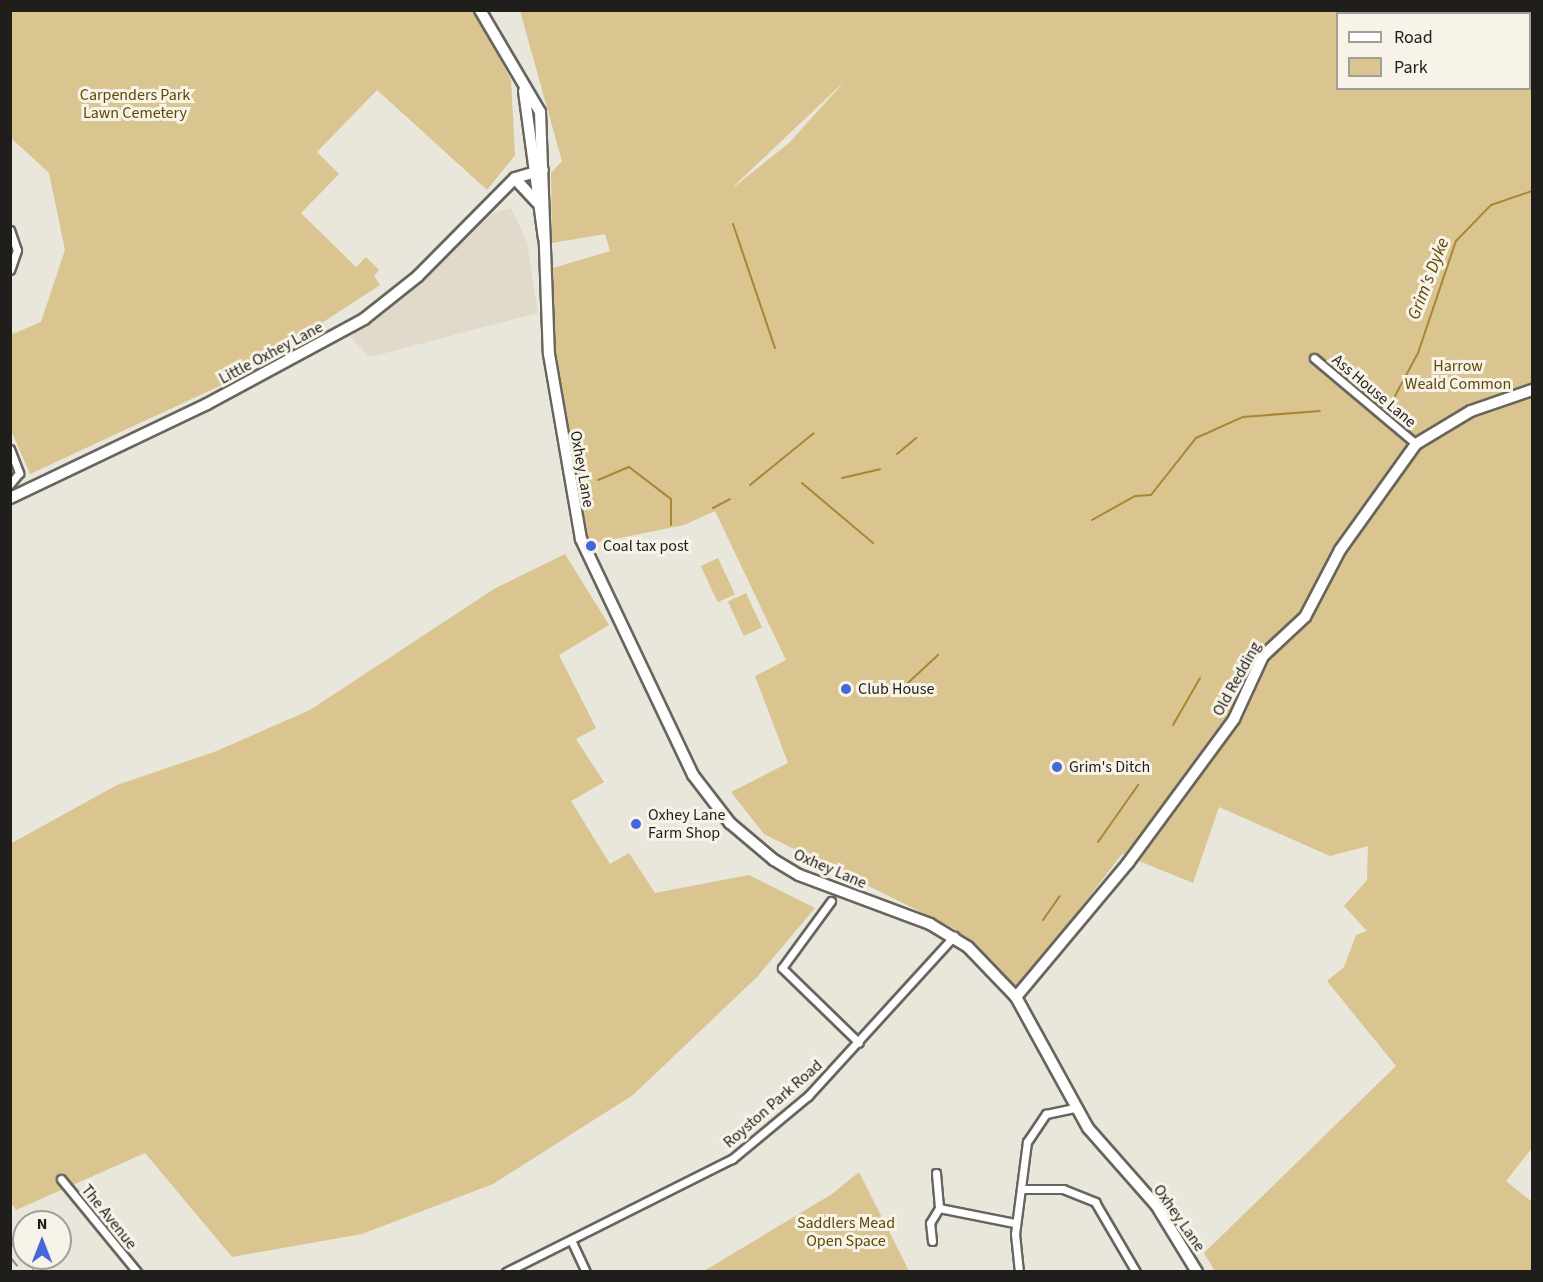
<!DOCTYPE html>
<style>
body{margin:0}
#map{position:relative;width:1543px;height:1282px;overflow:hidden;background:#e9e6dc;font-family:"Source Sans 3",sans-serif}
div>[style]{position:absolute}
.built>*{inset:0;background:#e1daca}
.green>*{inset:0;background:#dac490;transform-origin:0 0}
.stream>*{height:2px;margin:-1px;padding:0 1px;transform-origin:1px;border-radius:1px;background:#a78734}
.roads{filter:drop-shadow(2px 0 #68655d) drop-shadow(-2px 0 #68655d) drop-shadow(0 2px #68655d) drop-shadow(0 -2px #68655d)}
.street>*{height:7px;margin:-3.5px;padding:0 3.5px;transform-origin:3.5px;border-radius:3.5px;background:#fff}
.secondary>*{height:10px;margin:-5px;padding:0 5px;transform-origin:5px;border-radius:5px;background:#fff}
.primary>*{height:10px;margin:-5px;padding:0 5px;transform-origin:5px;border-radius:5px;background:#fff}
.rail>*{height:2px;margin-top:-1px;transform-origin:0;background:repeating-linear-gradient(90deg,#8e8c85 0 12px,transparent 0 18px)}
.dots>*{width:16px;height:16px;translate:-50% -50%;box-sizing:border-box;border:3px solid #f7f3e9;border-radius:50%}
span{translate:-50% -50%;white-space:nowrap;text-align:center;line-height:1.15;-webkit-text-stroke:6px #f7f3e9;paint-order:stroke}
.park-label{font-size:16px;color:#5f4906}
.street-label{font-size:16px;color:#1f1e1a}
.poi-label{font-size:16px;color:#1f1e1a}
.left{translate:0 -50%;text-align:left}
.water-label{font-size:18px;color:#5e4703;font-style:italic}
.frame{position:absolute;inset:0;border:12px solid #1f1e1a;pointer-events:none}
.legend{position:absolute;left:1336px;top:12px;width:195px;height:78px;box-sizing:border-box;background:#f7f3e9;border:2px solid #a19e96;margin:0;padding:8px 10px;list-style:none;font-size:18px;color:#1f1e1a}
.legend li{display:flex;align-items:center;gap:12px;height:30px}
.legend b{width:30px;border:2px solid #a19e96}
.north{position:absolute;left:12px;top:1210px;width:60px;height:60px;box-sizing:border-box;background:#f7f3e9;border:2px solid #a19e96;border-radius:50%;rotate:0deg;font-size:16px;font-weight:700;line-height:24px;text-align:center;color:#1f1e1a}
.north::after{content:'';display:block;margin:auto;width:21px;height:27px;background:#4467d9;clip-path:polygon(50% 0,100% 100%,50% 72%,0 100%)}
</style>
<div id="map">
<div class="built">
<div style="clip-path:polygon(511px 208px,527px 242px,538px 313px,370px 357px,350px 337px,494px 213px)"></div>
</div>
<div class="green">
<div style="clip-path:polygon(11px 11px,475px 11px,511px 80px,515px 155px,487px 190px,377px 90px,317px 152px,339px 174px,301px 213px,356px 267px,366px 257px,379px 270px,374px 276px,380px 285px,239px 377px,30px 474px,11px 430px,10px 335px,41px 322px,65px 250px,49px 173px,11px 138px)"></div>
<div style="clip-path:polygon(evenodd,520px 11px,1532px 11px,1532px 1148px,1506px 1181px,1532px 1202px,1532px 1271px,1215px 1271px,1204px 1253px,1396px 1066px,1327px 981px,1344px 967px,1356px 935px,1367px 931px,1344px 906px,1367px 880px,1368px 846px,1330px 856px,1219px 807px,1193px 883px,1122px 854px,1016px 992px,955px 929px,764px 834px,731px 792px,788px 763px,755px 676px,786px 660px,715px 511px,684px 525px,585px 545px,554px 374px,553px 268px,610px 251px,605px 234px,552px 243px,551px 173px,562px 161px,520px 11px,1338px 14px,1530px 14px,1530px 88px,1338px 88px,1338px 14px,520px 11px,845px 81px,789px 143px,734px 187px,734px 186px,845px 81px)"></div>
<div style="clip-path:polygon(565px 554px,609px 625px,559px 655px,596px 728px,576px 739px,604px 782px,571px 801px,610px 864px,629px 853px,655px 893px,749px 875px,815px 908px,757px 977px,633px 1095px,493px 1184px,362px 1234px,232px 1257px,145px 1153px,16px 1210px,11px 1203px,10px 844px,117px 785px,214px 752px,310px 710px,494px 589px)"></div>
<div style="left:718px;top:558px;width:40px;height:19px;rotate:65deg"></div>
<div style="left:746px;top:593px;width:38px;height:20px;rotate:65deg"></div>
<div style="clip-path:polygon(859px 1172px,909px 1271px,704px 1271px,832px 1194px)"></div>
</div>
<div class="stream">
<div style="left:733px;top:224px;width:131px;rotate:71.3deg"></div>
<div style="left:1387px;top:411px;width:66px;rotate:-61.9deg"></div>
<div style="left:1418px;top:353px;width:118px;rotate:-71.3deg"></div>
<div style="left:1456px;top:241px;width:50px;rotate:-45.8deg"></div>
<div style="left:1491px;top:205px;width:43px;rotate:-18.9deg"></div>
<div style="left:897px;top:454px;width:25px;rotate:-40deg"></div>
<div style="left:842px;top:478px;width:39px;rotate:-13deg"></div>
<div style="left:598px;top:480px;width:34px;rotate:-23deg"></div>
<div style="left:629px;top:467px;width:53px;rotate:37.3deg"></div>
<div style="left:671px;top:499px;width:26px;rotate:90deg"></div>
<div style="left:802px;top:483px;width:93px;rotate:40.2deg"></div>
<div style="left:750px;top:485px;width:82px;rotate:-39.1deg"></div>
<div style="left:713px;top:508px;width:19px;rotate:-28deg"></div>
<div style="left:1092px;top:520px;width:49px;rotate:-29.2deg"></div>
<div style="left:1135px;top:496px;width:16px;rotate:-4deg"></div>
<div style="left:1151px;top:495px;width:73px;rotate:-51.7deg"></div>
<div style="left:1196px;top:438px;width:51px;rotate:-24.1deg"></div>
<div style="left:1243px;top:417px;width:77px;rotate:-4.5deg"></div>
<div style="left:895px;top:695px;width:59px;rotate:-42.9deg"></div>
<div style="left:1173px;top:725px;width:54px;rotate:-60.1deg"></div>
<div style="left:1098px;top:842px;width:70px;rotate:-54.9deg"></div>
<div style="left:1043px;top:920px;width:29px;rotate:-55deg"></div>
</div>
<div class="roads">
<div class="street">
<div style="left:10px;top:230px;width:21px;rotate:71deg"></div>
<div style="left:17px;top:250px;width:21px;rotate:109deg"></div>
<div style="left:1314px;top:358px;width:133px;rotate:40.1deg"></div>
<div style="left:10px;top:449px;width:26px;rotate:69deg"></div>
<div style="left:19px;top:473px;width:14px;rotate:129deg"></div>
<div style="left:831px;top:901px;width:83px;rotate:126.2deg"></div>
<div style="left:782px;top:968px;width:107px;rotate:44.2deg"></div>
<div style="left:936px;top:1173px;width:35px;rotate:85deg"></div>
<div style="left:61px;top:1179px;width:120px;rotate:50.7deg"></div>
<div style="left:1021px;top:1189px;width:42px"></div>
<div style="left:1063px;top:1189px;width:35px;rotate:22deg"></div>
<div style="left:1095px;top:1202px;width:81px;rotate:59.6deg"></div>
<div style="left:932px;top:1241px;width:18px;rotate:-96deg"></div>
<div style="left:930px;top:1223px;width:17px;rotate:-59deg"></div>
<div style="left:939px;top:1208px;width:77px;rotate:11.2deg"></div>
<div style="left:572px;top:1242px;width:33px;rotate:65deg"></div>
<div style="left:506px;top:1272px;width:253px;rotate:-26.6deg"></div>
<div style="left:732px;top:1159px;width:99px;rotate:-39.7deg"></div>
<div style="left:808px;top:1096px;width:217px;rotate:-47.6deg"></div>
<div style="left:1019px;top:1272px;width:38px;rotate:-96deg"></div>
<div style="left:1015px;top:1234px;width:93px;rotate:-82.6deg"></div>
<div style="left:1027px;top:1142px;width:34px;rotate:-56deg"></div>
<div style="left:1046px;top:1114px;width:30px;rotate:-12deg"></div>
</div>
<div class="secondary">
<div style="left:519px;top:183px;width:26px;rotate:47deg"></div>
<div style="left:10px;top:498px;width:218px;rotate:-25.5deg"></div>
<div style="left:207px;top:404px;width:179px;rotate:-28.4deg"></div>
<div style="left:364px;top:319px;width:69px;rotate:-38.5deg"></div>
<div style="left:418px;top:276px;width:138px;rotate:-45.3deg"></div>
<div style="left:515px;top:178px;width:29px;rotate:-16deg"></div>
<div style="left:1016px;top:997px;width:175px;rotate:-50.1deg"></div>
<div style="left:1128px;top:863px;width:179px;rotate:-53.6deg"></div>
<div style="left:1234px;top:719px;width:69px;rotate:-65.3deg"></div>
<div style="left:1263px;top:656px;width:57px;rotate:-42.9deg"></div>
<div style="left:1305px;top:617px;width:76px;rotate:-62.4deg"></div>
<div style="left:1340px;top:550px;width:130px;rotate:-54.4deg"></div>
<div style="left:1416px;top:444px;width:64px;rotate:-31deg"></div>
<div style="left:1471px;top:411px;width:65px;rotate:-19deg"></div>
</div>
<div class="primary">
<div style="left:480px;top:10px;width:118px;rotate:59.5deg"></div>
<div style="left:540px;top:112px;width:242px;rotate:87.9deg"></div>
<div style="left:549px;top:354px;width:188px;rotate:80.2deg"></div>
<div style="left:581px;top:539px;width:261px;rotate:64.6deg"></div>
<div style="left:693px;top:775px;width:61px;rotate:52.4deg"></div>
<div style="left:730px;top:823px;width:57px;rotate:40.1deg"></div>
<div style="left:774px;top:860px;width:29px;rotate:31deg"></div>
<div style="left:799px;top:875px;width:140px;rotate:20.5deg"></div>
<div style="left:930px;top:924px;width:44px;rotate:31.2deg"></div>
<div style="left:968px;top:947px;width:69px;rotate:46.2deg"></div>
<div style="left:1016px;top:997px;width:149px;rotate:61.2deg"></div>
<div style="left:1088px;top:1128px;width:103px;rotate:48.6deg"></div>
<div style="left:1156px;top:1205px;width:79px;rotate:58.5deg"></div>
<div style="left:524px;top:91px;width:148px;rotate:82.3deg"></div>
</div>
</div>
<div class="rail">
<div style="left:10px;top:1241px;width:39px;rotate:52deg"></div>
<div style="left:10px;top:1257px;width:19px;rotate:51deg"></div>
</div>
<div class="dots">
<div style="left:591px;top:546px;background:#4467d9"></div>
<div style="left:846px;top:689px;background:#4467d9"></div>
<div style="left:1057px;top:767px;background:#4467d9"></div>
<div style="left:636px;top:824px;background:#4467d9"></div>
</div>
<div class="park-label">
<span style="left:135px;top:104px">Carpenders Park<br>Lawn Cemetery</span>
<span style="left:1458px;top:375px">Harrow<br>Weald Common</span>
<span style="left:846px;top:1232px">Saddlers Mead<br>Open Space</span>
</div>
<div class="street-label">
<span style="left:271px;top:353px;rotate:-28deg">Little Oxhey Lane</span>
<span style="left:1374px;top:391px;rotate:40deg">Ass House Lane</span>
<span style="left:582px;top:469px;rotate:80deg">Oxhey Lane</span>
<span style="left:1237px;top:679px;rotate:-61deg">Old Redding</span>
<span style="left:830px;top:869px;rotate:23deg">Oxhey Lane</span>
<span style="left:773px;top:1104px;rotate:-41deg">Royston Park Road</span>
<span style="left:109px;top:1217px;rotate:51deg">The Avenue</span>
<span style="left:1179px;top:1218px;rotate:55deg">Oxhey Lane</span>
</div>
<div class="poi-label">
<span class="left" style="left:603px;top:546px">Coal tax post</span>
<span class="left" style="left:858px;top:689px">Club House</span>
<span class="left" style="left:1069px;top:767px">Grim's Ditch</span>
<span class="left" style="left:648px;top:824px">Oxhey Lane<br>Farm Shop</span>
</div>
<div class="water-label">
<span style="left:1429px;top:279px;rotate:-69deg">Grim's Dyke</span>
</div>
<div class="frame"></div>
<ul class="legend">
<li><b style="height:8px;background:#fff"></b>Road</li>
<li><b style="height:16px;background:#dac490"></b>Park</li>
</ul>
<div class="north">N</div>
</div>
